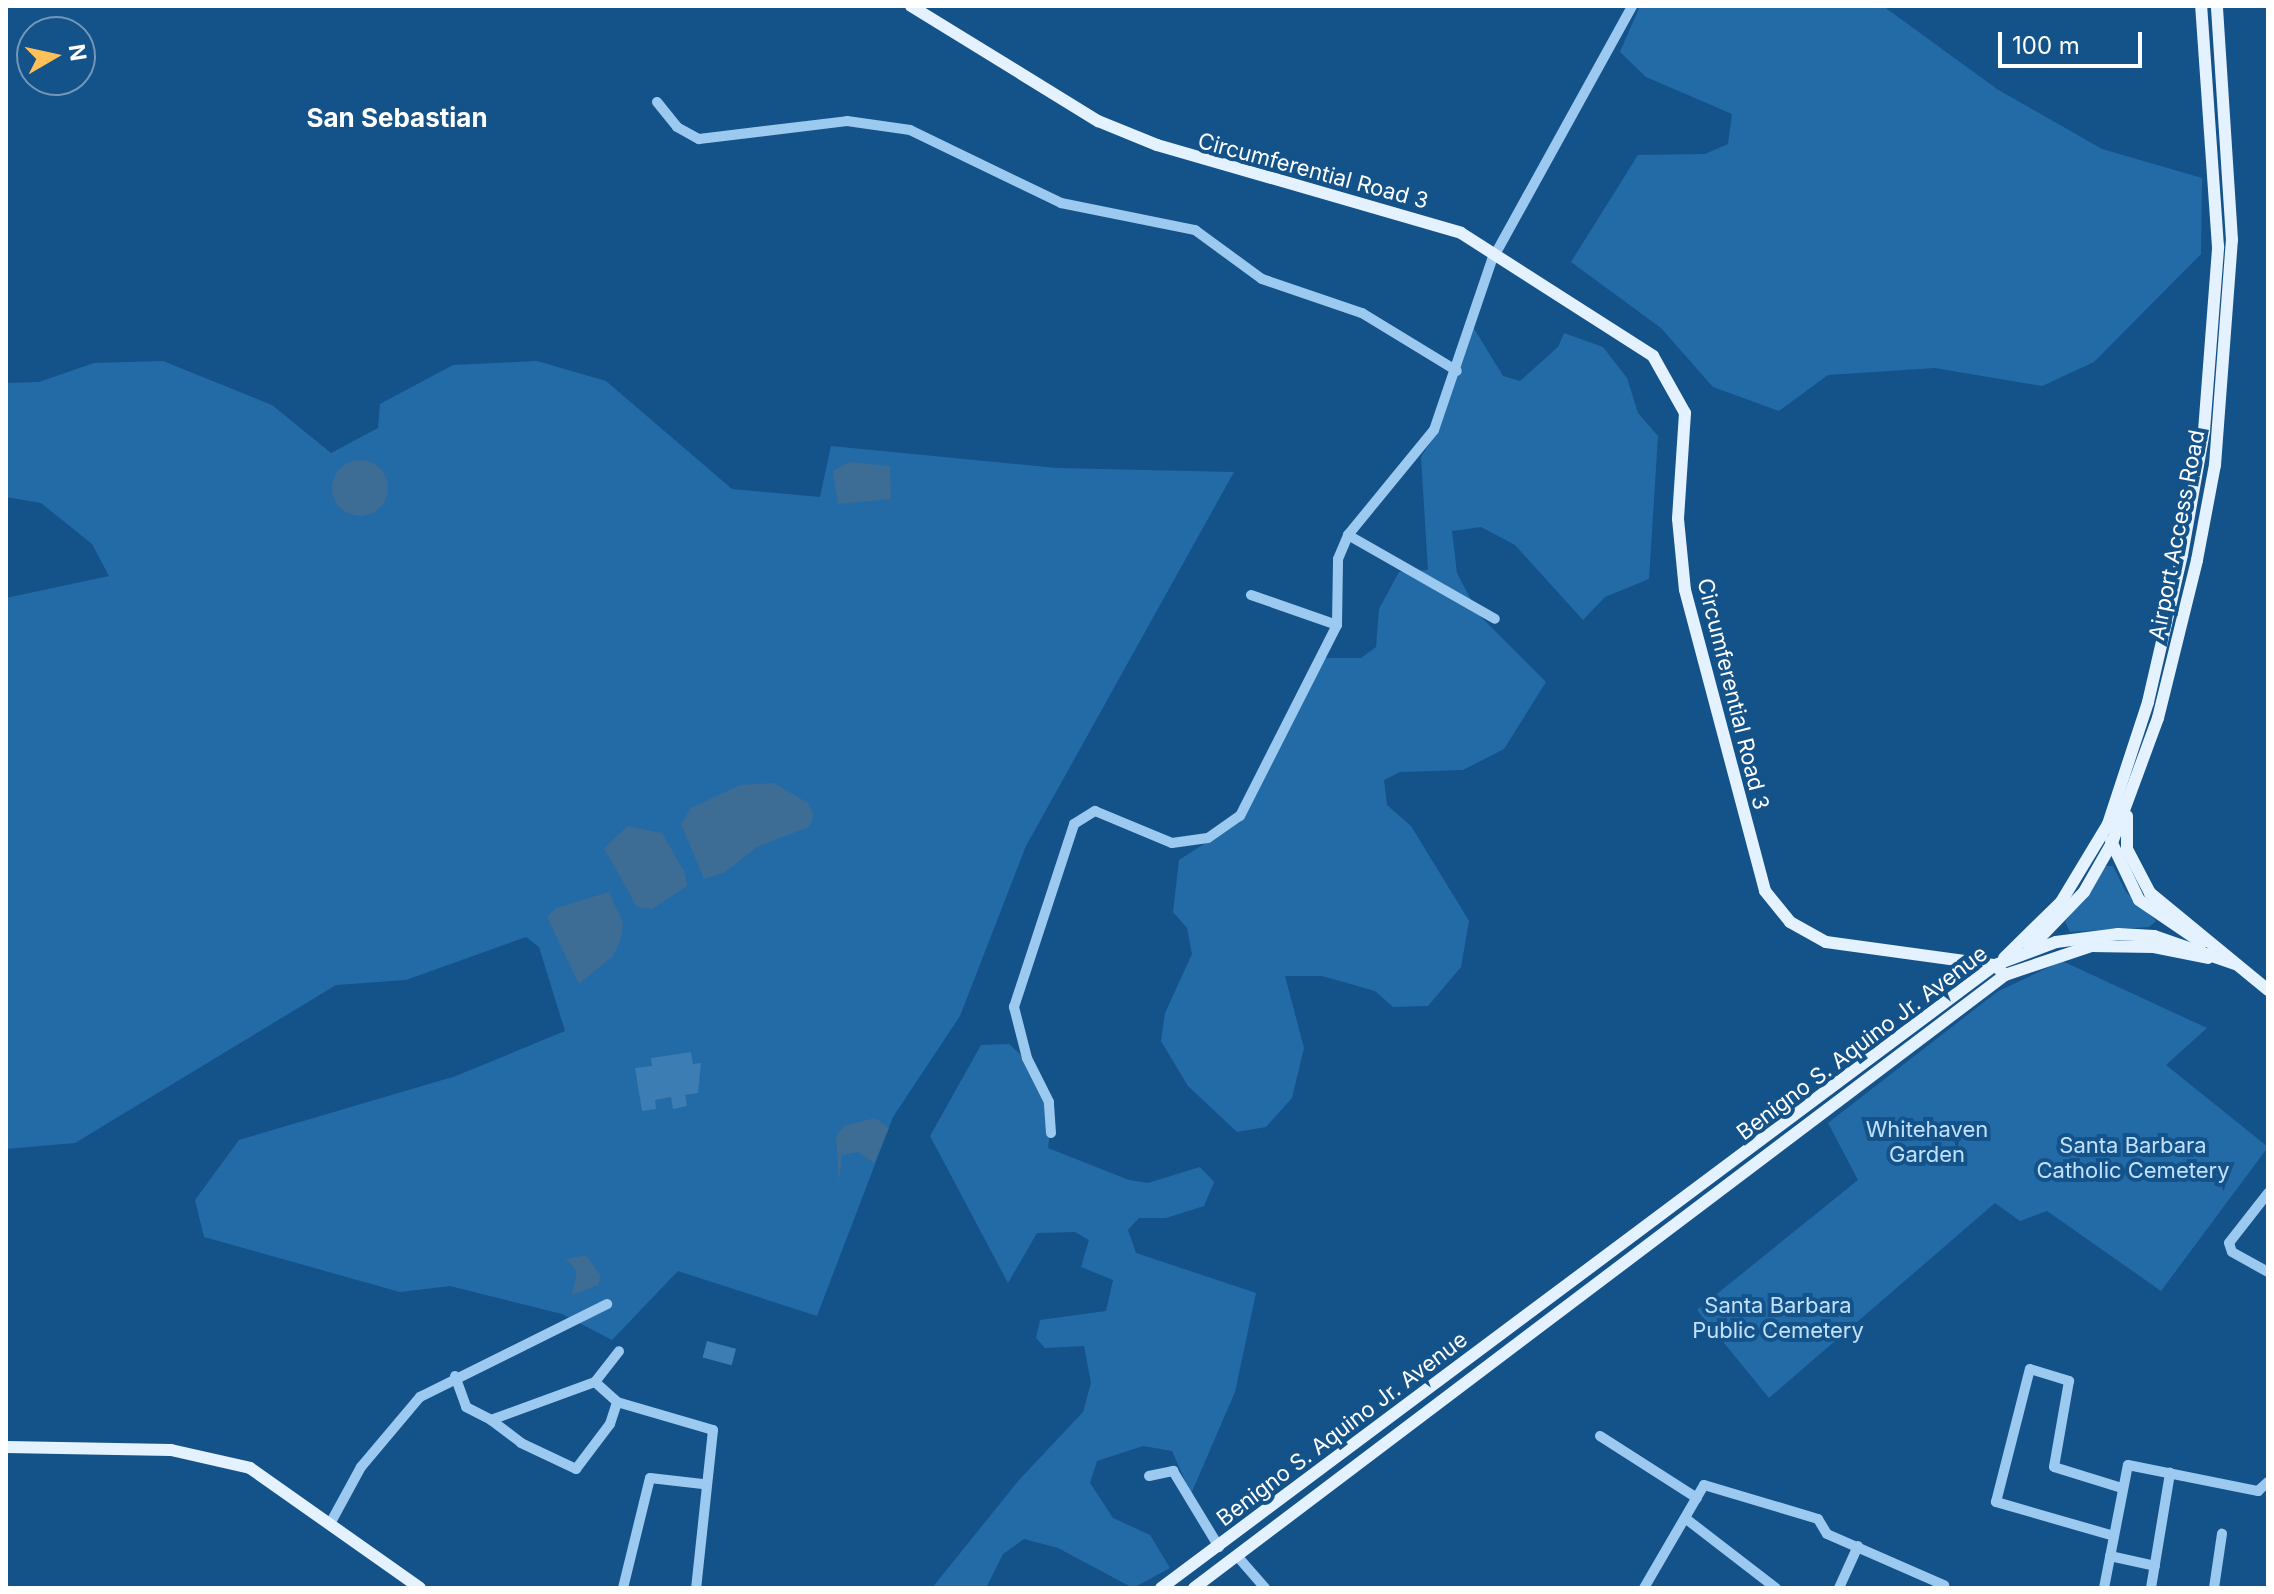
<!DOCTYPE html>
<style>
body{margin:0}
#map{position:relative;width:2274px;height:1594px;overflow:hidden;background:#14528a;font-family:Inter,sans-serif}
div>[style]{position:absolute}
.green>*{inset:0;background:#236ba7}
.water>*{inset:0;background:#3d6c94}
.round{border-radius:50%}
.building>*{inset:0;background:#3c7db3;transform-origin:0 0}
.minor>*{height:10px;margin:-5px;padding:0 5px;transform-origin:5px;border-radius:5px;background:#9bc9f0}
.major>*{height:12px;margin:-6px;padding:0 6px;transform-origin:6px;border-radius:6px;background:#e4f1ff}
span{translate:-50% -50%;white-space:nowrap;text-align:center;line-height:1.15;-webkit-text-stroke:8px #14528a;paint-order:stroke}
.street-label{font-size:22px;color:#fff}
.park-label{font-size:22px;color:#c1e1fb}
.quarter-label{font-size:26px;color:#fff;font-weight:700}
.frame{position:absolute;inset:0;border:8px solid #fff;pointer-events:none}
.north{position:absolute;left:16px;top:16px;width:80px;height:80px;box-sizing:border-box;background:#14528a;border:2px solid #7297b9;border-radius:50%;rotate:81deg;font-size:22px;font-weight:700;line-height:32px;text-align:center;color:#fff}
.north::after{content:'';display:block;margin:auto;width:28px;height:36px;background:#ffc05a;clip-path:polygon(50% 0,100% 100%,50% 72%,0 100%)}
.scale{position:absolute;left:1998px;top:32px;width:144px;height:36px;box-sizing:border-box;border:4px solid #fff;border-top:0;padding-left:10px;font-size:24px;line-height:28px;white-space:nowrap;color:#fff;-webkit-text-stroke:6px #14528a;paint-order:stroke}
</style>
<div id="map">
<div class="green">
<div style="clip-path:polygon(1640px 6px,1883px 6px,1997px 89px,2102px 149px,2202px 178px,2201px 254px,2094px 362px,2042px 386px,1935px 368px,1828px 375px,1779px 411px,1713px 387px,1661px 328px,1571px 262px,1638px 155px,1705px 154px,1728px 144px,1732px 114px,1646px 77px,1620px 52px)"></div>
<div style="clip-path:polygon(1470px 322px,1503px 376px,1520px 381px,1558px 347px,1564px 333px,1603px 347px,1627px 378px,1638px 413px,1658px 436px,1649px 579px,1605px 597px,1583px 620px,1515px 545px,1481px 527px,1452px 531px,1457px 573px,1479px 615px,1546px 682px,1504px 749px,1463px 770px,1400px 772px,1384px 780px,1387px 805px,1411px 826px,1469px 921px,1461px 967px,1428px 1006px,1393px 1007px,1375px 991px,1322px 976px,1285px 976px,1304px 1048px,1292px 1098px,1266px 1127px,1237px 1132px,1188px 1086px,1161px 1041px,1165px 1013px,1192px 954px,1187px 928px,1173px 912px,1179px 860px,1238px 822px,1320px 658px,1361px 658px,1376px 647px,1379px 609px,1399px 572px,1428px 570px,1421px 457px,1439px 429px)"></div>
<div style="clip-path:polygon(163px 361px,272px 405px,331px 453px,378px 428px,380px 404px,453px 365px,537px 361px,606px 381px,732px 489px,820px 497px,831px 446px,1057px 468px,1234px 472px,1026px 846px,960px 1016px,893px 1117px,817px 1316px,678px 1271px,612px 1340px,562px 1314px,450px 1286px,400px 1292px,204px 1237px,195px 1200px,239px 1140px,456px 1076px,565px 1031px,539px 947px,526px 937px,406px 980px,336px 985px,75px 1143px,6px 1149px,6px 598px,109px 576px,92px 544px,41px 503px,6px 497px,6px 383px,39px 382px,94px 363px)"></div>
<div style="clip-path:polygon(2106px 866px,2113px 866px,2126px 892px,2156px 921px,2149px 927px,2070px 932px,2065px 922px)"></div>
<div style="clip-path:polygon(2062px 961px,2207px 1028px,2166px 1065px,2268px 1147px,2161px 1291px,2047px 1211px,2020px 1221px,1995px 1203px,1769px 1398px,1697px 1310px,1858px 1180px,1828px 1123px,1997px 992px)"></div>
<div style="clip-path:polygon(1009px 1044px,1033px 1066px,1053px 1110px,1048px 1148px,1129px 1180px,1148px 1183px,1200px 1167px,1214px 1182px,1204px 1206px,1166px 1218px,1139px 1218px,1128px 1230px,1136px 1253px,1256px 1293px,1235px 1392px,1191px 1494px,1172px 1451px,1143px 1446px,1097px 1461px,1090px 1483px,1113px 1518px,1150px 1535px,1170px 1568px,1133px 1588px,1058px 1548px,1024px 1539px,1003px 1554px,986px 1588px,932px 1588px,1019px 1480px,1083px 1412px,1091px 1383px,1084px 1346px,1045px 1348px,1036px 1338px,1040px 1320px,1106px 1311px,1113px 1280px,1081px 1267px,1089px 1240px,1075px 1232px,1037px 1233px,1008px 1283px,930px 1136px,981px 1045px)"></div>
</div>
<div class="water">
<div class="round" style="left:332px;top:460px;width:56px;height:56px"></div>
<div style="clip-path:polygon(849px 462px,890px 466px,891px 499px,838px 504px,833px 471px)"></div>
<div style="clip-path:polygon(774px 783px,808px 803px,814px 815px,809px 827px,757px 847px,725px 872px,704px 879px,681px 824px,691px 808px,740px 785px)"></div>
<div style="clip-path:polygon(628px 826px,662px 833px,684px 871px,687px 886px,652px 909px,637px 907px,604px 848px)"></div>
<div style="clip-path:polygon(609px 892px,623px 923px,621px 939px,613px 956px,579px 984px,547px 917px,556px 908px)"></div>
<div style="clip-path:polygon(875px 1118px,889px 1128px,874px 1163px,858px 1152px,842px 1155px,839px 1182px,836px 1136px,844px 1126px)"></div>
<div style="clip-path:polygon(586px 1255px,601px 1276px,598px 1285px,572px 1295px,577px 1271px,566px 1259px)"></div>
</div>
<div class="building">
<div style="clip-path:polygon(691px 1052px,693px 1064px,701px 1063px,698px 1093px,685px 1095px,687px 1106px,673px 1109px,671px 1097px,655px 1100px,656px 1109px,642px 1111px,635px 1068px,652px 1066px,651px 1058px)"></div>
<div style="left:707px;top:1341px;width:30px;height:17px;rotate:15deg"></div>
</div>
<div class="minor">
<div style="left:657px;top:102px;width:32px;rotate:51deg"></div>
<div style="left:677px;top:127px;width:25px;rotate:29deg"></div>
<div style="left:699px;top:139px;width:149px;rotate:-6.9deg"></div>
<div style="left:847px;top:121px;width:64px;rotate:8.1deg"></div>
<div style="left:910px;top:130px;width:168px;rotate:25.8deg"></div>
<div style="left:1061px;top:203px;width:137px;rotate:11.4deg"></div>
<div style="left:1195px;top:230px;width:83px;rotate:36.2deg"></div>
<div style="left:1262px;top:279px;width:106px;rotate:18.8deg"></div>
<div style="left:1362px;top:313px;width:111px;rotate:31.4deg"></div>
<div style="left:1348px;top:535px;width:169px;rotate:29.7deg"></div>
<div style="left:1251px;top:595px;width:91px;rotate:19.2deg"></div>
<div style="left:1051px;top:1133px;width:31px;rotate:-94deg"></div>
<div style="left:1049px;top:1102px;width:49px;rotate:-116.6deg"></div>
<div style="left:1027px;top:1058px;width:53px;rotate:-104.3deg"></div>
<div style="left:1014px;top:1007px;width:193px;rotate:-71.8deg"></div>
<div style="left:1074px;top:824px;width:25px;rotate:-32deg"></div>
<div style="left:1095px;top:811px;width:83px;rotate:22.6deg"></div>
<div style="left:1172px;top:843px;width:36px;rotate:-8deg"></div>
<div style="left:1208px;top:838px;width:39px;rotate:-35deg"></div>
<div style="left:1240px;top:816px;width:214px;rotate:-63.1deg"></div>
<div style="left:1337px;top:625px;width:66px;rotate:-89.1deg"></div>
<div style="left:1338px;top:559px;width:26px;rotate:-67deg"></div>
<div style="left:1348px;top:535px;width:136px;rotate:-50.7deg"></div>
<div style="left:1434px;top:430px;width:180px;rotate:-71.2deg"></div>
<div style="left:1492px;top:260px;width:290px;rotate:-61.1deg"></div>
<div style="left:2268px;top:1193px;width:63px;rotate:128deg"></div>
<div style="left:2229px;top:1243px;width:9px;rotate:72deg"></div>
<div style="left:2232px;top:1252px;width:41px;rotate:29.1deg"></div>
<div style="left:455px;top:1376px;width:33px;rotate:70deg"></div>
<div style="left:466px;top:1407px;width:28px;rotate:27deg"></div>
<div style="left:491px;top:1420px;width:111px;rotate:-20.1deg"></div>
<div style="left:595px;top:1382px;width:39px;rotate:-52deg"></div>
<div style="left:595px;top:1382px;width:30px;rotate:42deg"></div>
<div style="left:617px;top:1402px;width:100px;rotate:16.3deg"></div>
<div style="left:713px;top:1430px;width:159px;rotate:96.1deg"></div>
<div style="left:491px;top:1420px;width:38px;rotate:37deg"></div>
<div style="left:521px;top:1443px;width:61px;rotate:25.3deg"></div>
<div style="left:576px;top:1469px;width:56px;rotate:-52.9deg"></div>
<div style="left:610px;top:1424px;width:23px;rotate:-72deg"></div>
<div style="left:1600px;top:1436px;width:115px;rotate:32.6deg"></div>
<div style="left:1149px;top:1476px;width:25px;rotate:-12deg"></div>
<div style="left:1173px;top:1471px;width:89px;rotate:58.8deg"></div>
<div style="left:1685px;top:1518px;width:115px;rotate:37.6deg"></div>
<div style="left:331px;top:1522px;width:63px;rotate:-61.4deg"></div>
<div style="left:361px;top:1467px;width:92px;rotate:-49.9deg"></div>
<div style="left:420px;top:1397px;width:209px;rotate:-26.4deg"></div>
<div style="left:2114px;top:1536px;width:123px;rotate:-163.9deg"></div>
<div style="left:1996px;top:1502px;width:137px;rotate:-75.7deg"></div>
<div style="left:2030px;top:1369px;width:41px;rotate:17.1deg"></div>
<div style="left:2069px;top:1381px;width:87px;rotate:99.9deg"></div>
<div style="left:2054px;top:1467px;width:71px;rotate:17.2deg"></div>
<div style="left:2110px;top:1556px;width:46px;rotate:12.5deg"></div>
<div style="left:1238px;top:1557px;width:41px;rotate:48.9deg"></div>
<div style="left:623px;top:1588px;width:113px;rotate:-76.2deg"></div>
<div style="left:650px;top:1478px;width:53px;rotate:6.5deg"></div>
<div style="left:1644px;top:1588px;width:119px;rotate:-59.8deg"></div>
<div style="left:1704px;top:1485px;width:119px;rotate:16.6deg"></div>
<div style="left:1818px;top:1519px;width:17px;rotate:59deg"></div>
<div style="left:1827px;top:1534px;width:128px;rotate:23.6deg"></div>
<div style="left:1839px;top:1588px;width:46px;rotate:-65.7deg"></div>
<div style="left:2104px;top:1588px;width:125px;rotate:-79deg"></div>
<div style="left:2128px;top:1465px;width:133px;rotate:11.3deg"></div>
<div style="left:2258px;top:1491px;width:13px;rotate:-42deg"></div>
<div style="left:2151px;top:1588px;width:117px;rotate:-80.6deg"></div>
<div style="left:2214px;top:1588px;width:55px;rotate:-81.6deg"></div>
</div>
<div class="major">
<div style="left:911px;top:6px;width:220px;rotate:31.6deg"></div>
<div style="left:1098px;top:121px;width:64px;rotate:22.1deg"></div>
<div style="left:1157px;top:145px;width:316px;rotate:16.1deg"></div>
<div style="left:1461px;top:233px;width:228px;rotate:32.6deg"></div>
<div style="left:1653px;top:356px;width:65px;rotate:60.7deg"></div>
<div style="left:1685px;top:413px;width:106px;rotate:93.8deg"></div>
<div style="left:1678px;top:519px;width:71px;rotate:84.4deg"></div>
<div style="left:1685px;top:590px;width:311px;rotate:75.1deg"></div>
<div style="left:1765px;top:891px;width:40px;rotate:51deg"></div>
<div style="left:1790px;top:922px;width:41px;rotate:29.1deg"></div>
<div style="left:1826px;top:942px;width:171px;rotate:7.8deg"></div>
<div style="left:1995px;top:965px;width:14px;rotate:45deg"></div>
<div style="left:2127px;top:816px;width:33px;rotate:90deg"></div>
<div style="left:2127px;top:849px;width:50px;rotate:62.4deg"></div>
<div style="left:2150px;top:893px;width:153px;rotate:39.4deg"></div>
<div style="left:2111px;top:841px;width:65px;rotate:64.6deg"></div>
<div style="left:2139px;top:900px;width:76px;rotate:34.3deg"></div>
<div style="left:2029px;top:949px;width:79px;rotate:-46deg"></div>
<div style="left:2084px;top:892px;width:56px;rotate:-60.3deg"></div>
<div style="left:2112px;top:843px;width:133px;rotate:-69.8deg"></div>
<div style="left:2158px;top:718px;width:163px;rotate:-76.1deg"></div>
<div style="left:2197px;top:560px;width:97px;rotate:-79.3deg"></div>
<div style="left:2215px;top:465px;width:226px;rotate:-85.7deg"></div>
<div style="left:2232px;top:240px;width:234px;rotate:-93.7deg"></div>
<div style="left:2004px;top:958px;width:80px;rotate:-44.5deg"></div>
<div style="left:2061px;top:902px;width:91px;rotate:-58.9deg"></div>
<div style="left:2108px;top:824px;width:128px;rotate:-71.8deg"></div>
<div style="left:2148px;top:702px;width:151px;rotate:-77deg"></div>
<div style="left:2182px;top:555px;width:126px;rotate:-79.9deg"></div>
<div style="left:2204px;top:431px;width:185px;rotate:-85.6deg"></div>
<div style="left:2218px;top:247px;width:242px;rotate:-94deg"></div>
<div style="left:6px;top:1447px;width:165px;rotate:1deg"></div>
<div style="left:171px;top:1450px;width:81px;rotate:12.8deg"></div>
<div style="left:250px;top:1468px;width:208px;rotate:35.2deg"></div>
<div style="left:1161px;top:1588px;width:1041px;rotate:-36.76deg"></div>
<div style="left:1995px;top:965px;width:65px;rotate:-20.7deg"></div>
<div style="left:2056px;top:942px;width:63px;rotate:-7.4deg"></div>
<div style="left:2118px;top:934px;width:36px;rotate:3deg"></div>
<div style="left:2154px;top:936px;width:86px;rotate:19.1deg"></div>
<div style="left:1194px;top:1588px;width:1017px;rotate:-37.08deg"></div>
<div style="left:2005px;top:975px;width:91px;rotate:-18.6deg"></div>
<div style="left:2091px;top:946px;width:63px;rotate:0.9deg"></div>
<div style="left:2154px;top:947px;width:55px;rotate:11.5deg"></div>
</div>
<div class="street-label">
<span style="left:1313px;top:171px;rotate:15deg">Circumferential Road 3</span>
<span style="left:2177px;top:535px;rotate:-79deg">Airport Access Road</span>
<span style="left:1733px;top:694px;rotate:76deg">Circumferential Road 3</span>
<span style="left:1862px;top:1043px;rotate:-37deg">Benigno S. Aquino Jr. Avenue</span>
<span style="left:1342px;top:1429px;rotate:-37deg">Benigno S. Aquino Jr. Avenue</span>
</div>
<div class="park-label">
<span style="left:1927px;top:1142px">Whitehaven<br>Garden</span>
<span style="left:2133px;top:1158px">Santa Barbara<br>Catholic Cemetery</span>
<span style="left:1778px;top:1318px">Santa Barbara<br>Public Cemetery</span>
</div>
<div class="quarter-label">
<span style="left:397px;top:118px">San Sebastian</span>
</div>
<div class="frame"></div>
<div class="north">N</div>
<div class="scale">100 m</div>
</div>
